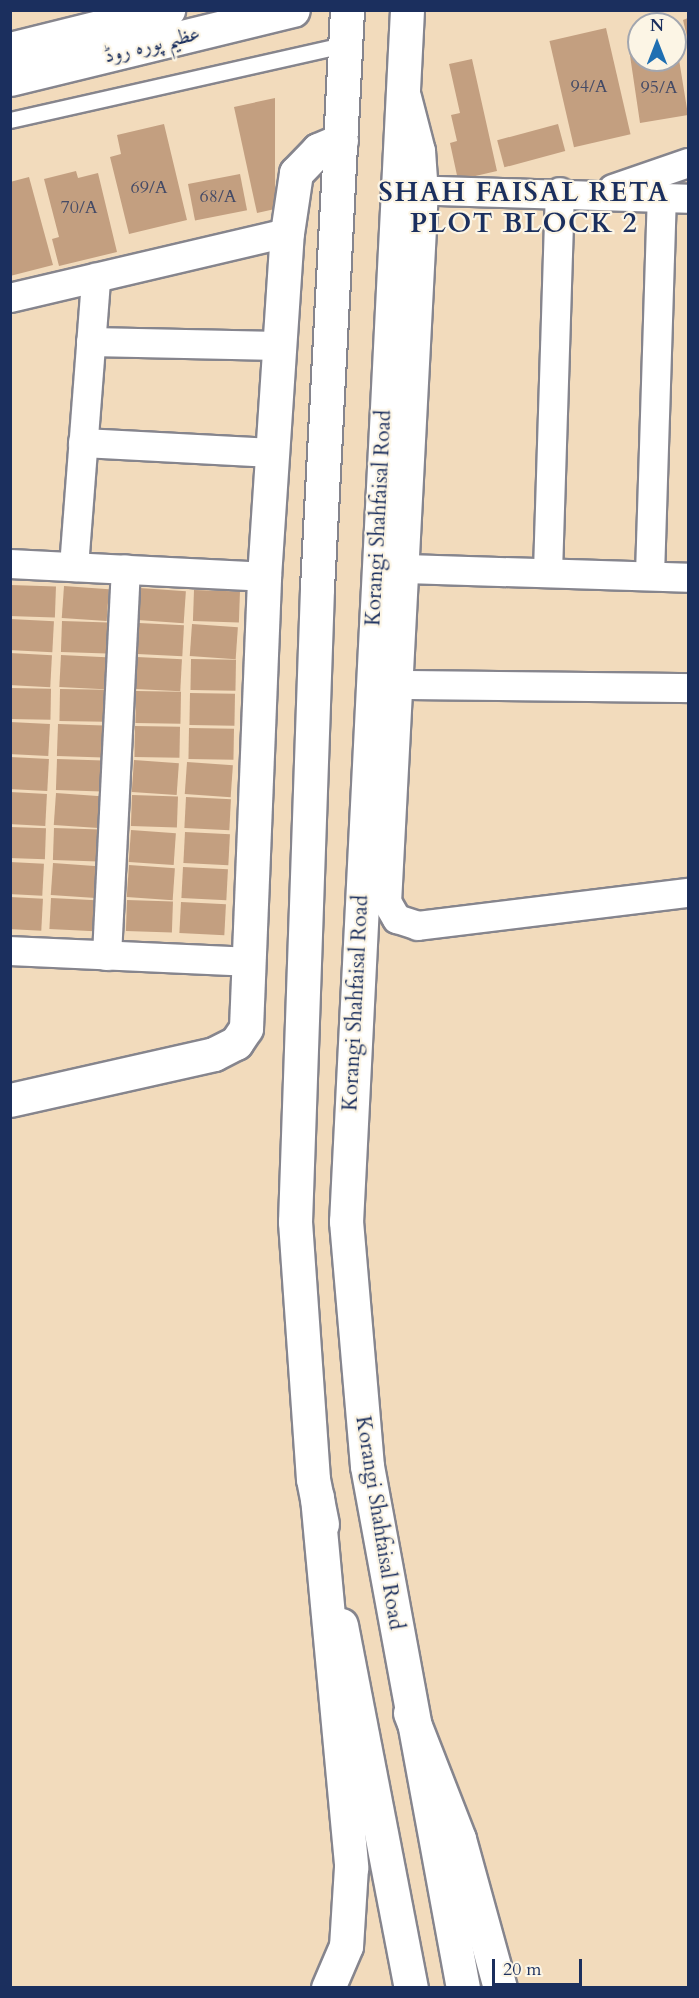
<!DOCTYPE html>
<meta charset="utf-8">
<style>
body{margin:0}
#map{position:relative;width:699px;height:1998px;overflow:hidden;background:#f2dbbc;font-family:Cardo,Amiri,serif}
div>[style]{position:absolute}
.building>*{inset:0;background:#c39f80;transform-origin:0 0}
.roads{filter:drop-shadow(2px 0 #86858d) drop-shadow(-2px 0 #86858d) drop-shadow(0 2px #86858d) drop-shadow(0 -2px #86858d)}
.service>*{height:15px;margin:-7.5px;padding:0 7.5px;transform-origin:7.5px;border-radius:7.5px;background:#fff}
.minor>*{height:28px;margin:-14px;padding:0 14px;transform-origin:14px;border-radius:14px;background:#fff}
.tertiary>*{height:33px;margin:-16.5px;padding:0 16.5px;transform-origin:16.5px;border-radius:16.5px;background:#fff}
.secondary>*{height:33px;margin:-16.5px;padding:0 16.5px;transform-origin:16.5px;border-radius:16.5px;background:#fff}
.primary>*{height:33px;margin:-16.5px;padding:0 16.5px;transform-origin:16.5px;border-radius:16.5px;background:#fff}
.motorway>*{height:33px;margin:-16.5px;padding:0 16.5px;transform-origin:16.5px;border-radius:16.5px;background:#fff}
span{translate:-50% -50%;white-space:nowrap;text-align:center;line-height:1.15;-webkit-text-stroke:4.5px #fcf5e5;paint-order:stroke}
.number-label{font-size:18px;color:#454b66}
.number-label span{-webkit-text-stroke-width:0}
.street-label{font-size:21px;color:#1b2f5e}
.district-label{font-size:27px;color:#1b2f5e;font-weight:700;letter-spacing:1.5px}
.frame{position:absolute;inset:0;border:12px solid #1b2f5e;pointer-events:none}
.north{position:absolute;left:627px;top:12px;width:60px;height:60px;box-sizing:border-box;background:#fcf5e5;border:2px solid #a2a6af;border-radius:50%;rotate:0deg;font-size:16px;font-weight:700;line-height:24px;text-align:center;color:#1b2f5e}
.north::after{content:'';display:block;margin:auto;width:21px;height:27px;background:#1f6fb2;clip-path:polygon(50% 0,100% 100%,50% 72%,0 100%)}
.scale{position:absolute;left:492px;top:1959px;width:90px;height:27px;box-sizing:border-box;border:3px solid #1b2f5e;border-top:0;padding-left:8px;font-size:18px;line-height:21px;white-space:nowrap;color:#1b2f5e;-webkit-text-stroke:4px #fcf5e5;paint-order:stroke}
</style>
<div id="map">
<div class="building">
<div style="clip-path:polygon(688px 18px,688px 41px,683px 20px)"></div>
<div style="left:606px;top:28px;width:109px;height:58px;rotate:77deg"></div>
<div style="clip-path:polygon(639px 40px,639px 60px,675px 60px,676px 41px,688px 115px,640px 123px,628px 42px)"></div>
<div style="clip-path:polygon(472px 59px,497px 171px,458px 180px,450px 143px,457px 141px,451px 115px,460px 113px,449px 64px)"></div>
<div style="clip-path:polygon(275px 98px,275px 209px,257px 213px,234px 107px)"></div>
<div style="clip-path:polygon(164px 124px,187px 220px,129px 234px,110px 157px,121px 154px,117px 135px)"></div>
<div style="left:558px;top:124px;width:28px;height:63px;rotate:75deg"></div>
<div style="clip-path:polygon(76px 171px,78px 178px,98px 173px,117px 252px,59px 266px,52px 239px,59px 237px,44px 179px)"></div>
<div style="left:240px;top:174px;width:37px;height:53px;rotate:79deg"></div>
<div style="clip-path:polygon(29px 177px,53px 265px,10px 276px,10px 182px)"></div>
<div style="left:10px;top:585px;width:46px;height:31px;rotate:2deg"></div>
<div style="left:64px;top:586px;width:45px;height:32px;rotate:4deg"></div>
<div style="left:140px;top:588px;width:46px;height:32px;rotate:4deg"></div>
<div style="left:194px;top:590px;width:46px;height:31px;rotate:2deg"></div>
<div style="left:10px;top:619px;width:44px;height:31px;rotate:3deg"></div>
<div style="left:62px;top:621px;width:46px;height:31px;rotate:2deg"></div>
<div style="left:139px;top:623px;width:45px;height:31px;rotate:3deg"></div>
<div style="left:192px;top:624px;width:46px;height:32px;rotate:4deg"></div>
<div style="left:10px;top:653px;width:42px;height:32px;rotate:3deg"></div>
<div style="left:61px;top:655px;width:45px;height:32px;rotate:3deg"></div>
<div style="left:137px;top:657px;width:45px;height:32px;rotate:3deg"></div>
<div style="left:191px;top:659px;width:45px;height:31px;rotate:1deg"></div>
<div style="left:10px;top:688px;width:41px;height:31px;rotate:1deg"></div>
<div style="left:60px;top:689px;width:45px;height:32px;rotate:1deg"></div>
<div style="left:136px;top:691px;width:45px;height:32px;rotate:1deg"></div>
<div style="left:190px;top:693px;width:45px;height:32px;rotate:1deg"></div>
<div style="left:10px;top:722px;width:40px;height:32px;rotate:3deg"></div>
<div style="left:58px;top:724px;width:46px;height:32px;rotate:2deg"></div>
<div style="left:135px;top:726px;width:45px;height:31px;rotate:1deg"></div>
<div style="left:189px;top:728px;width:45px;height:31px;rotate:1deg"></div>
<div style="left:10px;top:757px;width:39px;height:32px;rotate:3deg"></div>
<div style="left:57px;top:759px;width:46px;height:31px;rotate:2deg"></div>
<div style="left:134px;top:760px;width:45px;height:32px;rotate:4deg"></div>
<div style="left:187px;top:762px;width:46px;height:32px;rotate:4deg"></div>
<div style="left:10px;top:792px;width:37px;height:32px;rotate:3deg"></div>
<div style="left:56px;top:793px;width:45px;height:32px;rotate:4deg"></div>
<div style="left:132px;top:795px;width:46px;height:31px;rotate:2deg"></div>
<div style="left:186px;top:797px;width:45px;height:31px;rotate:3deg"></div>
<div style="left:10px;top:827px;width:36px;height:31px;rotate:2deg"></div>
<div style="left:54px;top:828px;width:46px;height:32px;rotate:2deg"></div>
<div style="left:131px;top:830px;width:45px;height:32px;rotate:4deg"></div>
<div style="left:185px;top:832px;width:45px;height:31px;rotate:3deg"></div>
<div style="left:10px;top:862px;width:34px;height:32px;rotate:3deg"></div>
<div style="left:53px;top:863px;width:45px;height:32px;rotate:4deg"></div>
<div style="left:129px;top:865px;width:46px;height:32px;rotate:4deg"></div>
<div style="left:183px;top:867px;width:45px;height:31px;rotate:3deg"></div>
<div style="left:10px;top:897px;width:33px;height:32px;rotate:3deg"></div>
<div style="left:51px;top:898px;width:45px;height:31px;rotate:3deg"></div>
<div style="left:127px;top:900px;width:46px;height:31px;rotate:2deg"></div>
<div style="left:181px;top:902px;width:45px;height:31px;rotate:3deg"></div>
</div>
<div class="roads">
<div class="service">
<div style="left:10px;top:120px;width:342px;rotate:-12.7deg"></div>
</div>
<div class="minor">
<div style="left:407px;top:97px;width:56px;rotate:75.5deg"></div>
<div style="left:421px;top:151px;width:39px;rotate:86deg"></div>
<div style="left:424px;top:190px;width:713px;rotate:92.97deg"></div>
<div style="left:387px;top:902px;width:20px;rotate:60deg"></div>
<div style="left:397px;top:919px;width:22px;rotate:18deg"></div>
<div style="left:418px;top:926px;width:272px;rotate:-7deg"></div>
<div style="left:613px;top:189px;width:79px;rotate:-19.1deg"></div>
<div style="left:406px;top:190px;width:282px;rotate:1.8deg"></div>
<div style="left:10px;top:298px;width:285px;rotate:-13.2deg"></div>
<div style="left:91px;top:342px;width:188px;rotate:1.2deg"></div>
<div style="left:83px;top:443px;width:190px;rotate:3deg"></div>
<div style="left:10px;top:564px;width:254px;rotate:2.9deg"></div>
<div style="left:74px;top:567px;width:290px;rotate:-85.6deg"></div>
<div style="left:406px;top:569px;width:282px;rotate:1.8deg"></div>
<div style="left:548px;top:572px;width:380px;rotate:-88.2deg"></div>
<div style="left:650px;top:575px;width:378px;rotate:-88.2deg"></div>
<div style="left:400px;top:685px;width:288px;rotate:0.6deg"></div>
<div style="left:10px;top:951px;width:240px;rotate:2.6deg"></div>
<div style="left:107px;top:956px;width:387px;rotate:-87.2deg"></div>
</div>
<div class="tertiary">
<div style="left:10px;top:1100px;width:209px;rotate:-12.7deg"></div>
<div style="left:214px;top:1054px;width:25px;rotate:-27deg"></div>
<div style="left:236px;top:1043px;width:18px;rotate:-56deg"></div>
<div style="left:246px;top:1028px;width:451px;rotate:-87.7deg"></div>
<div style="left:264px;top:577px;width:345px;rotate:-86.2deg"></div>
<div style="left:287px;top:233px;width:61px;rotate:-81.5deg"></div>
<div style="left:296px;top:173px;width:32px;rotate:-46deg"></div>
<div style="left:318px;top:150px;width:25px;rotate:-23deg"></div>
</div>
<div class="secondary">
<div style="left:10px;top:49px;width:163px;rotate:-13.9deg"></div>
<div style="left:10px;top:79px;width:291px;rotate:-13.7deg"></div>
</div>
<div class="primary">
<div style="left:407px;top:10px;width:1213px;rotate:92.88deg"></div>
<div style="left:346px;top:1221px;width:246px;rotate:85.1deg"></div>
<div style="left:367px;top:1466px;width:531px;rotate:79.58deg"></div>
<div style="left:322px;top:1524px;width:46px;rotate:-101.3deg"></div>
<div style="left:313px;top:1479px;width:258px;rotate:-94deg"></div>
<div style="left:295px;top:1222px;width:634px;rotate:-88.01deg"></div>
<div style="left:317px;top:588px;width:579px;rotate:-87.03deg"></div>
<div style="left:341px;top:1625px;width:370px;rotate:79.1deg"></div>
</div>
<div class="motorway">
<div style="left:317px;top:1497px;width:372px;rotate:84.7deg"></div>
<div style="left:351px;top:1867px;width:79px;rotate:93.6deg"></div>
<div style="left:346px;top:1946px;width:46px;rotate:113.2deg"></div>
<div style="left:410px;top:1713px;width:135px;rotate:68.7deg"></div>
<div style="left:459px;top:1839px;width:155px;rotate:74.6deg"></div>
</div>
</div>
<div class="number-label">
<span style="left:589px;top:87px">94/A</span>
<span style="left:659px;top:88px">95/A</span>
<span style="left:149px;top:188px">69/A</span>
<span style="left:218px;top:197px">68/A</span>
<span style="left:79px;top:208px">70/A</span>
</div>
<div class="street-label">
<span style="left:152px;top:45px;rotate:-14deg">عظیم پورہ روڈ</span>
<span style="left:379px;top:518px;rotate:-87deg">Korangi Shahfaisal Road</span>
<span style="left:356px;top:1003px;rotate:-87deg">Korangi Shahfaisal Road</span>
<span style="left:379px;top:1523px;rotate:81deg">Korangi Shahfaisal Road</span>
</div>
<div class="district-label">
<span style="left:524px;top:208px">SHAH FAISAL RETA<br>PLOT BLOCK 2</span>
</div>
<div class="frame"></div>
<div class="north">N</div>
<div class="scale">20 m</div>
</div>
